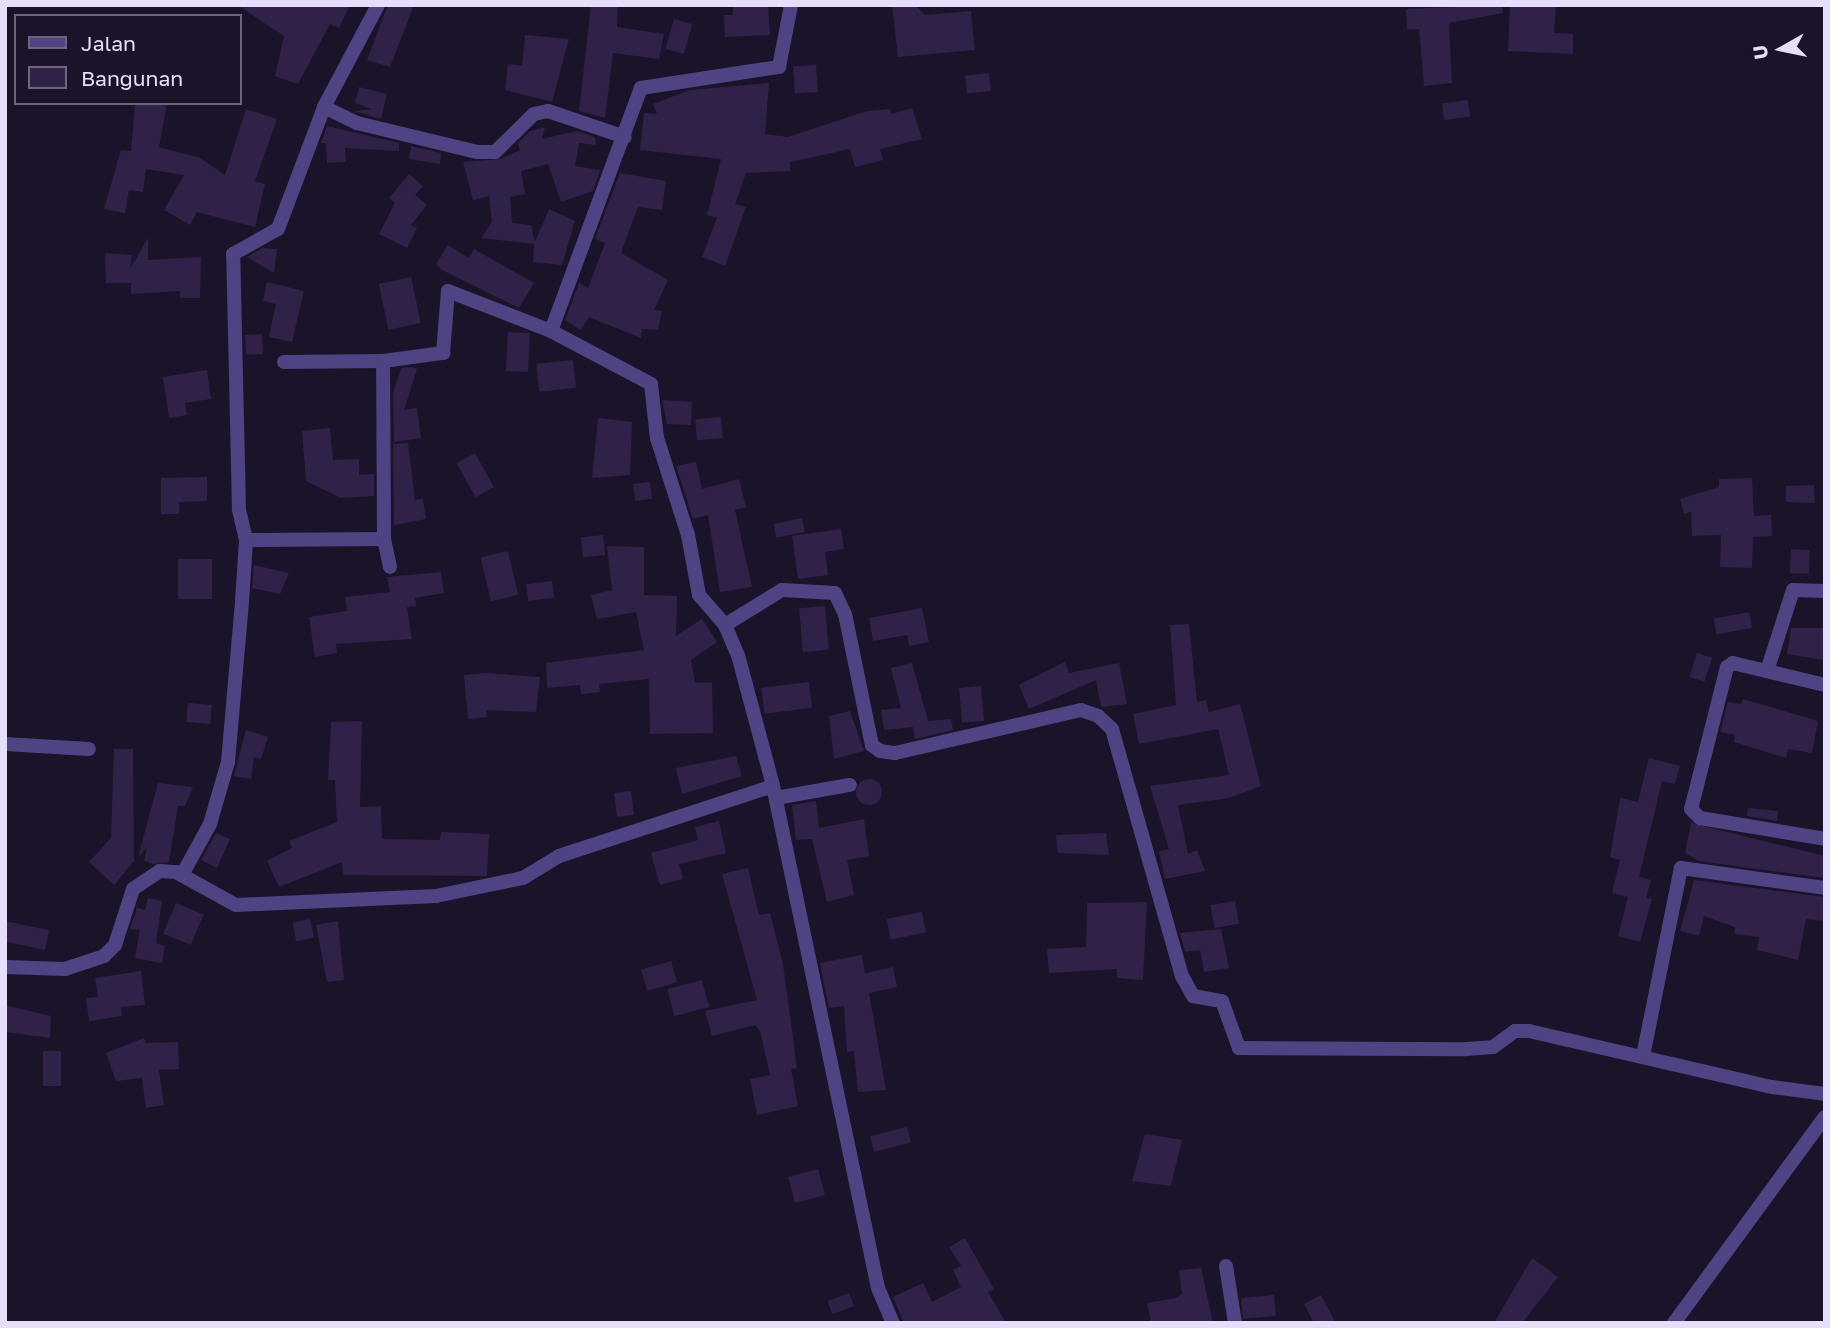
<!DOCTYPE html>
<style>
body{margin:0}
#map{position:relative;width:1830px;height:1328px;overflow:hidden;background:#1b1329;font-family:"Golos Text",sans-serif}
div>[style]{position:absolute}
.building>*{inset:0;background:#302148;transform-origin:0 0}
.round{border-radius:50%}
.street>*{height:14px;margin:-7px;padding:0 7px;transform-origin:7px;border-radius:7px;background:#504384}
span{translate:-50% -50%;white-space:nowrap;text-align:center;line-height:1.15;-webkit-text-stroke:6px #1b1329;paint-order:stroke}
.frame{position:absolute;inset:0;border:7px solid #e7defc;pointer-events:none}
.legend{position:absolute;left:14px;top:14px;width:228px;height:91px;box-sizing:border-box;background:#1b1329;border:2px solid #6d647d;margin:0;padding:9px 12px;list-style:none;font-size:21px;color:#e7defc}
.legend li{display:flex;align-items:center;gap:14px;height:35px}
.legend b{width:35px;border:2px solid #6d647d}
.north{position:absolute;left:1746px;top:14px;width:70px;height:70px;-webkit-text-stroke:5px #1b1329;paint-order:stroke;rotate:261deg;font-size:19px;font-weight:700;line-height:28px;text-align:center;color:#e7defc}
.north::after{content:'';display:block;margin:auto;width:24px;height:32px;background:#e7defc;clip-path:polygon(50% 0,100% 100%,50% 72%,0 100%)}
</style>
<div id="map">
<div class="building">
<div style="clip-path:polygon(237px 5px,350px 5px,339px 28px,330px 24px,298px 84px,275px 76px,284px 36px)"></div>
<div style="clip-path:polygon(388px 5px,414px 5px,390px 67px,367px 60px)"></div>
<div style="clip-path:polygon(591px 5px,618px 5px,617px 27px,664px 34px,659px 59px,613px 53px,605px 118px,579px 111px)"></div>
<div style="clip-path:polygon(733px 5px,768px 5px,770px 35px,725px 37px,724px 15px,733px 15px)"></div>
<div style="clip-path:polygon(892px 5px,915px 5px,925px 15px,971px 11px,975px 50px,898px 57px)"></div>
<div style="clip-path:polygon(1502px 5px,1503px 13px,1449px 23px,1452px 83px,1424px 86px,1419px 29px,1407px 29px,1406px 9px)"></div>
<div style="clip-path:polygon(1510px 5px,1556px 5px,1554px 33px,1573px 34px,1573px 54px,1508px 51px)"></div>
<div style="left:674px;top:19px;width:19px;height:31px;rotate:16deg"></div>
<div style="clip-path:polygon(525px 35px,569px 39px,552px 102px,505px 90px,508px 64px,522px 66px)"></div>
<div style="left:816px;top:65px;width:27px;height:23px;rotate:86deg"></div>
<div style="left:989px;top:73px;width:18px;height:24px;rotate:84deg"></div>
<div style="clip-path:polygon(769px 83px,765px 134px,788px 137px,867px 111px,890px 109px,891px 114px,912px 108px,922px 139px,880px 149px,883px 160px,855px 167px,850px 149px,790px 162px,790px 171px,746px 173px,735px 204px,746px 207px,725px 266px,702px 257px,717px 218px,707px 215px,721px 159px,640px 150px,644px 113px,657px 114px,653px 104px,690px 90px)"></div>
<div style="clip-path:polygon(359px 87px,387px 94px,381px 119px,354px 111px,372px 109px,355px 103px)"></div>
<div style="left:1468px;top:100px;width:17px;height:26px;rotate:83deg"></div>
<div style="clip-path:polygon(135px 103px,167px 103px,159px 147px,200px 158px,225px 175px,246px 109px,277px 119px,255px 181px,265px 184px,255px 227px,197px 212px,190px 225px,164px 210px,184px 175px,146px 169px,143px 192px,129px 190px,125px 213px,104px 209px,121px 150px,131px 151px)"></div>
<div style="clip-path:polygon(327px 126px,399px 143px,399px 151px,345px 148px,346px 162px,327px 163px,326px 143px,321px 143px)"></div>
<div style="clip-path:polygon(545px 127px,542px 139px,577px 131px,595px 137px,596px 145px,579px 143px,575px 166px,600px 170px,593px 191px,561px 202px,548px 164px,521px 171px,525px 194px,510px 197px,512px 223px,531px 225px,535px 242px,549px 209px,575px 221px,562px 265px,533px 262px,534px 244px,481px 238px,492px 222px,489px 196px,473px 200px,463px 162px,501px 159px,520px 150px,518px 143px,530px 131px)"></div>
<div style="clip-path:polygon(411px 146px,441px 153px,440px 164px,409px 159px)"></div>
<div style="clip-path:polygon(620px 173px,666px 181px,662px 210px,638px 207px,621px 253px,668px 280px,654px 310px,662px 311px,658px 330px,642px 329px,641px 338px,589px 317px,581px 330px,565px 320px,579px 283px,588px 288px,605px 243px,595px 239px)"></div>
<div style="clip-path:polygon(409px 174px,423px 186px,415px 195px,427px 205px,411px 225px,417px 228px,407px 248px,379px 234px,395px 203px,389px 198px)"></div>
<div style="clip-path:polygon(148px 238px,148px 260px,201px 257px,200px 298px,180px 298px,180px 291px,131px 294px,131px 283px,106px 283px,105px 253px,132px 255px,130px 269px)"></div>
<div style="clip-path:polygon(448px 245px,469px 258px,474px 249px,534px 283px,519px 308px,442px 270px,436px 264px)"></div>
<div style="clip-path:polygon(263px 248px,277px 249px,274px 273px,247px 257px)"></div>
<div style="left:411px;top:277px;width:47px;height:33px;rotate:78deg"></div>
<div style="clip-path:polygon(267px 282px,304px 291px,292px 342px,269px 337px,276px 304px,263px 301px)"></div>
<div style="left:508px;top:332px;width:22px;height:39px;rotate:3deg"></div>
<div style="left:262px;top:334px;width:20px;height:17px;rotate:87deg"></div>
<div style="left:573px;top:360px;width:28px;height:37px;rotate:84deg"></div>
<div style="clip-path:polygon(412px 367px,417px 369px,404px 410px,417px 408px,421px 438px,394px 442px,393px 393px,401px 368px)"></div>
<div style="clip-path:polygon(207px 370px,211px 399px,185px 403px,187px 415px,169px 418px,163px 377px)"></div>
<div style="clip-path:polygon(662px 400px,692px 402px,691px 425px,667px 424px)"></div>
<div style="left:721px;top:417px;width:21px;height:26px;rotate:85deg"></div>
<div style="clip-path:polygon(598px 418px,632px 422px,630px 475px,592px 478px)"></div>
<div style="clip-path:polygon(330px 428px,333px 460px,359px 459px,359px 475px,374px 474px,374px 496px,341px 498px,306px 481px,302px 431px)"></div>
<div style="clip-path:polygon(408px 443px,415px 500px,423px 499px,426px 519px,394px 525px,393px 444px)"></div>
<div style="left:475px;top:453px;width:39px;height:21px;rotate:61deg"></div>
<div style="clip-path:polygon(696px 462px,702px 489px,739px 479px,746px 507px,735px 510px,752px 587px,720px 592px,708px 515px,693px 519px,676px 466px)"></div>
<div style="clip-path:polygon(207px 477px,207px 501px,179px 502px,179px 514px,161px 514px,161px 478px)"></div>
<div style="clip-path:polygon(1752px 478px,1754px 516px,1771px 515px,1772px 536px,1753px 537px,1752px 568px,1720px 567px,1721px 535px,1692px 536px,1691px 512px,1684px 514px,1680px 499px,1719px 487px,1719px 479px)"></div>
<div style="left:650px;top:482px;width:17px;height:17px;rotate:83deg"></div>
<div style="clip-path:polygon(1814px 485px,1815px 503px,1786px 502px,1786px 486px)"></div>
<div style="left:802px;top:518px;width:14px;height:29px;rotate:78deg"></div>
<div style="clip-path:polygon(841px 529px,844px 549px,825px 552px,828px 575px,798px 579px,792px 536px)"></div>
<div style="left:603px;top:535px;width:20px;height:22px;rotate:84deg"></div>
<div style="clip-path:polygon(607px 546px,644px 547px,644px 595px,677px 596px,676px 636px,702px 619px,717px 642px,691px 660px,695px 683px,712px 682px,713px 733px,650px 734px,649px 679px,599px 684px,600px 692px,581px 694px,580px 685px,547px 688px,546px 663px,644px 650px,636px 612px,597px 619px,591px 595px,612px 590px)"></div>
<div style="left:1791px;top:549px;width:19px;height:24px;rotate:3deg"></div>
<div style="left:508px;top:551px;width:45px;height:28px;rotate:77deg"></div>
<div style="left:178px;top:559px;width:34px;height:40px"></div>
<div style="clip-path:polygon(254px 565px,289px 573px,280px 594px,252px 588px)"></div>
<div style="clip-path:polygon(441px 572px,444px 593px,415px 598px,416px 606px,407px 607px,412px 639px,336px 644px,337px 653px,315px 657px,309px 617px,347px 611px,345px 597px,390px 592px,387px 577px)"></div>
<div style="left:552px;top:581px;width:17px;height:26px;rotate:83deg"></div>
<div style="left:825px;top:606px;width:44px;height:26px;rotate:85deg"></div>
<div style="clip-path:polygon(922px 608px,929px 642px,909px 646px,907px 635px,873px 641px,869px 618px)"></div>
<div style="left:1749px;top:612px;width:16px;height:36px;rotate:79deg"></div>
<div style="clip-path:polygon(1189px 624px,1197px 702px,1206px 700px,1209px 712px,1240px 704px,1261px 786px,1229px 798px,1178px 805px,1188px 854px,1197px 850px,1205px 871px,1165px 879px,1159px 851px,1169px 849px,1150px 786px,1229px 775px,1218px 729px,1139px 744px,1133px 714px,1176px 705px,1170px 625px)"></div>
<div style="clip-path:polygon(1791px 628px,1825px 628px,1824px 660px,1787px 654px)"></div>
<div style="left:1697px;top:653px;width:16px;height:25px;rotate:18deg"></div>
<div style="clip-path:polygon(1065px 662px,1069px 673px,1119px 663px,1127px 704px,1101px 707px,1096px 680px,1029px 709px,1019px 685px)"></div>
<div style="clip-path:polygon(912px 663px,928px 721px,951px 719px,953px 730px,915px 739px,913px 727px,884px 730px,881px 710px,901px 708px,891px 668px)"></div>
<div style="clip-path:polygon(486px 673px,540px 677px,536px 712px,486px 710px,487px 717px,468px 719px,464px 675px)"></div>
<div style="left:809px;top:682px;width:26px;height:48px;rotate:83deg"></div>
<div style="left:981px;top:686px;width:35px;height:22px;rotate:85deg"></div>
<div style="clip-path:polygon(1743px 699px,1818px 721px,1812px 753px,1788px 749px,1786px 758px,1734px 742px,1735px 735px,1720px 732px,1728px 702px,1741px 704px)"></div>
<div style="left:188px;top:703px;width:24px;height:19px;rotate:5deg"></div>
<div style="clip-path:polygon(850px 711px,864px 751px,834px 759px,829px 716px)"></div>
<div style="clip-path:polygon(362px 721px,360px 807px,381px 806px,382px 839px,440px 840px,441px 832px,489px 834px,487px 876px,343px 875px,342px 862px,279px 887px,267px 861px,292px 848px,289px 841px,337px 822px,335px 780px,328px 780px,331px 722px)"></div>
<div style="clip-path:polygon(246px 730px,268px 737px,261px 759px,254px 757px,251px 779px,234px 776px)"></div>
<div style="clip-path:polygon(114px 749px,133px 749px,134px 861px,114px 885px,89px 862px,111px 838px)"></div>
<div style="clip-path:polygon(736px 756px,742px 776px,682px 794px,676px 768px)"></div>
<div style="clip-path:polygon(1649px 758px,1680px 766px,1675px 784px,1662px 781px,1639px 877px,1651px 880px,1646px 898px,1652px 899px,1640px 942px,1618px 936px,1628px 897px,1612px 893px,1620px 860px,1610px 857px,1620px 798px,1638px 802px)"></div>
<div class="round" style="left:856px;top:779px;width:26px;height:26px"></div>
<div style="clip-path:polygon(158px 783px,193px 787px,185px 806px,178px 806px,169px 862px,153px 864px,144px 861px,147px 847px,138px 857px)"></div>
<div style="left:631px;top:791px;width:24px;height:17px;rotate:83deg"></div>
<div style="clip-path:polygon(816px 801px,819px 828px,864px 819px,869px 856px,847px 860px,854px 895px,827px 902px,812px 839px,796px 840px,792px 805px)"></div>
<div style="clip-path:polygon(1748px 808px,1778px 811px,1777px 821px,1747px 816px)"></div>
<div style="clip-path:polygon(719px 821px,726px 853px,679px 864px,683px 879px,660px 885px,651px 853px,698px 840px,695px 827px)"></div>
<div style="clip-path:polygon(1691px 823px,1825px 856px,1825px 878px,1699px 861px,1685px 853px)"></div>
<div style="clip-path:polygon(216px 833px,230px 839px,217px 868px,201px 860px)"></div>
<div style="clip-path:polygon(1106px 833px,1109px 855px,1058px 853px,1056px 835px)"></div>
<div style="clip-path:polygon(748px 868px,759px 915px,770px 913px,783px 964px,797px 1068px,791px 1069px,798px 1106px,757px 1115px,750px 1079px,770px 1075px,760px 1031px,755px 1025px,712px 1036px,705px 1011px,757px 1000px,722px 874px)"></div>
<div style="clip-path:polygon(1694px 880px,1825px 897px,1825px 921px,1806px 919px,1798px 960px,1757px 950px,1759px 937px,1735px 934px,1735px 927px,1704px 916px,1699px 936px,1680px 931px)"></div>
<div style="clip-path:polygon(148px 898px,162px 901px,156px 943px,165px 946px,162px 963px,135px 958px,140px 930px,130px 929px,137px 908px,145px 910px)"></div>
<div style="left:1235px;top:901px;width:23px;height:25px;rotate:80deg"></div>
<div style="clip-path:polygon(1147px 902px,1143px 980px,1117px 978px,1117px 969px,1049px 973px,1047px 949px,1086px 947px,1087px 903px)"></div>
<div style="left:176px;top:903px;width:30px;height:33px;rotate:23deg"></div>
<div style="left:922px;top:912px;width:21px;height:36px;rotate:79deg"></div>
<div style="left:310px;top:919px;width:19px;height:18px;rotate:78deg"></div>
<div style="left:5px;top:921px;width:45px;height:20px;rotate:12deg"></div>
<div style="clip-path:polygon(338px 921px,344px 980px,327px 982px,316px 925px)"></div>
<div style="clip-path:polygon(1221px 929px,1229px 968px,1204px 972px,1200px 950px,1185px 952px,1180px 933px)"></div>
<div style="clip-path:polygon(862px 955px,865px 973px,893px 967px,897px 987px,869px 993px,886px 1090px,858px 1092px,854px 1051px,847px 1052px,844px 1006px,829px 1008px,820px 963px)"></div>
<div style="left:671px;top:961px;width:22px;height:31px;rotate:74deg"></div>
<div style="clip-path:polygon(141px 971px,145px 1005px,121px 1007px,122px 1016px,89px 1021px,86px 998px,98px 997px,95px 978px)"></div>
<div style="left:702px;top:980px;width:28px;height:36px;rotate:75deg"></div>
<div style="clip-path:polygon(5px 1005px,51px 1016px,50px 1038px,5px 1032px)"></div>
<div style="clip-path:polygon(144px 1038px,146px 1043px,178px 1042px,179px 1069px,159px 1070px,164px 1105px,146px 1108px,142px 1078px,116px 1081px,106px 1053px)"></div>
<div style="left:43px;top:1051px;width:18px;height:35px"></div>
<div style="left:907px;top:1127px;width:16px;height:38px;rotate:76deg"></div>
<div style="clip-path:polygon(1145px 1134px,1182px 1140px,1171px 1186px,1132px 1181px)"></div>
<div style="left:818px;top:1169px;width:27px;height:31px;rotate:75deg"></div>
<div style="clip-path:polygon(965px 1238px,994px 1289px,988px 1292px,1006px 1323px,904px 1323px,893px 1297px,923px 1283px,932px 1302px,961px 1287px,953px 1270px,961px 1266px,949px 1247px)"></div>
<div style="clip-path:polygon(1532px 1258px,1558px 1277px,1522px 1323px,1494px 1323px)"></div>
<div style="clip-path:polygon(1201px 1268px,1213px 1323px,1151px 1323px,1147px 1303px,1176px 1298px,1182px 1294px,1179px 1270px)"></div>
<div style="left:849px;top:1293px;width:14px;height:23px;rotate:69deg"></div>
<div style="left:1274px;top:1295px;width:21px;height:33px;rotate:85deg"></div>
<div style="clip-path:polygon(1321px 1295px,1336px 1323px,1314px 1323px,1304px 1304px)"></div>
</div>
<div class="street">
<div style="left:378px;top:5px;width:115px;rotate:117.9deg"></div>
<div style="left:324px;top:107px;width:37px;rotate:26deg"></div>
<div style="left:357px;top:123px;width:123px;rotate:13.6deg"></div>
<div style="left:477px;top:152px;width:18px"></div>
<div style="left:495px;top:152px;width:54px;rotate:-44.3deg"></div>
<div style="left:534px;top:114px;width:14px;rotate:-12deg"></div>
<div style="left:548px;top:111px;width:81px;rotate:18.7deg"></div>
<div style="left:551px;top:331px;width:259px;rotate:-69.7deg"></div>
<div style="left:641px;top:88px;width:140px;rotate:-8.7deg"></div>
<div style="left:779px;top:67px;width:63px;rotate:-79deg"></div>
<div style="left:284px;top:362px;width:99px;rotate:-0.6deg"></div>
<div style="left:246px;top:540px;width:138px;rotate:-0.4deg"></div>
<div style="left:390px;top:567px;width:29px;rotate:-102deg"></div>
<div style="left:384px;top:539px;width:178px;rotate:-90.3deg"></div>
<div style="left:383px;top:361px;width:61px;rotate:-7.6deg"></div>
<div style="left:443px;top:353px;width:62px;rotate:-85.4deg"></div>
<div style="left:448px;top:291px;width:110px;rotate:21.2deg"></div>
<div style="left:551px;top:331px;width:113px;rotate:27.9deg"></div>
<div style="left:651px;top:384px;width:54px;rotate:83.7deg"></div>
<div style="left:657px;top:438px;width:102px;rotate:72.3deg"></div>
<div style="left:688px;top:535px;width:61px;rotate:79.6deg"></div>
<div style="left:699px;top:595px;width:40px;rotate:49deg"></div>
<div style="left:725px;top:625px;width:33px;rotate:67deg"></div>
<div style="left:738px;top:655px;width:136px;rotate:75deg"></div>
<div style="left:773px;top:786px;width:513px;rotate:78.19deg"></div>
<div style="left:878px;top:1288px;width:38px;rotate:67deg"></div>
<div style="left:725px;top:625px;width:67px;rotate:-31.6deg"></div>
<div style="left:782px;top:590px;width:53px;rotate:3.2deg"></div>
<div style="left:835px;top:593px;width:23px;rotate:65deg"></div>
<div style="left:845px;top:614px;width:134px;rotate:78.4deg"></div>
<div style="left:872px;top:745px;width:10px;rotate:37deg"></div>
<div style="left:880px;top:751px;width:15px;rotate:8deg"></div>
<div style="left:895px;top:753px;width:191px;rotate:-13deg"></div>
<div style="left:1081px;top:710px;width:18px;rotate:19deg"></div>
<div style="left:1098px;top:716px;width:19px;rotate:43deg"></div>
<div style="left:1112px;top:729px;width:257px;rotate:74.2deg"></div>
<div style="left:1182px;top:976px;width:23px;rotate:61deg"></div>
<div style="left:1193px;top:996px;width:29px;rotate:10deg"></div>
<div style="left:1222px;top:1001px;width:50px;rotate:70.1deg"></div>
<div style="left:1239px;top:1048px;width:227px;rotate:0.3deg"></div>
<div style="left:1466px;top:1049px;width:27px;rotate:-4deg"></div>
<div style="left:1493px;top:1047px;width:27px;rotate:-36deg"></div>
<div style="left:1515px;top:1031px;width:14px"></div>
<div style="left:1529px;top:1031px;width:249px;rotate:13deg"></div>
<div style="left:1772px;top:1087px;width:53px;rotate:7.5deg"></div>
<div style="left:1767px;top:671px;width:85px;rotate:-72.2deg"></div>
<div style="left:1793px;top:590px;width:32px;rotate:2deg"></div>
<div style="left:1825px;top:685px;width:95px;rotate:-166.6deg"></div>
<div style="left:1733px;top:663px;width:7px;rotate:146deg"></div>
<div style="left:1727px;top:667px;width:146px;rotate:104.2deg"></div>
<div style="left:1691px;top:809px;width:13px;rotate:45deg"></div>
<div style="left:1700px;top:818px;width:127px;rotate:9.5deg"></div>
<div style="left:5px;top:744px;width:84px;rotate:3.4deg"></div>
<div style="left:776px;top:798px;width:75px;rotate:-10deg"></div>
<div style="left:182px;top:875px;width:58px;rotate:-61.2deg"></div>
<div style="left:210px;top:824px;width:65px;rotate:-73.8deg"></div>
<div style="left:228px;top:762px;width:162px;rotate:-85deg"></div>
<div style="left:242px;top:601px;width:61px;rotate:-86.2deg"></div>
<div style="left:246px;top:540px;width:32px;rotate:-103deg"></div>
<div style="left:239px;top:509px;width:255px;rotate:-91.3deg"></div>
<div style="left:233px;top:254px;width:51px;rotate:-29.1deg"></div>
<div style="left:278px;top:229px;width:130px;rotate:-69.3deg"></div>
<div style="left:5px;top:967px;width:60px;rotate:1.9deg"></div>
<div style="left:65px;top:969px;width:41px;rotate:-18.4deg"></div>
<div style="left:104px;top:956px;width:16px;rotate:-45deg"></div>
<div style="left:115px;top:945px;width:59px;rotate:-72.2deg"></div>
<div style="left:133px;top:889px;width:32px;rotate:-34deg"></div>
<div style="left:160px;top:871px;width:16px;rotate:4deg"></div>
<div style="left:176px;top:872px;width:68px;rotate:28.8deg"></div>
<div style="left:236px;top:905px;width:200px;rotate:-2.6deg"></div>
<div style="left:436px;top:896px;width:89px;rotate:-11.7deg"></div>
<div style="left:523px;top:878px;width:42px;rotate:-31.4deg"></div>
<div style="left:559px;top:856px;width:225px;rotate:-18.1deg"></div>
<div style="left:1643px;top:1056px;width:192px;rotate:-78.6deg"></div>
<div style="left:1681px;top:868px;width:145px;rotate:7.9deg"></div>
<div style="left:1226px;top:1266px;width:58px;rotate:81deg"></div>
<div style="left:1674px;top:1323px;width:255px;rotate:-53.8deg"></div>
</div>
<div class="frame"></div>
<ul class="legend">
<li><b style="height:9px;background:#504384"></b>Jalan</li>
<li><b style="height:19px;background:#302148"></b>Bangunan</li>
</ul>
<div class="north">U</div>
</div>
